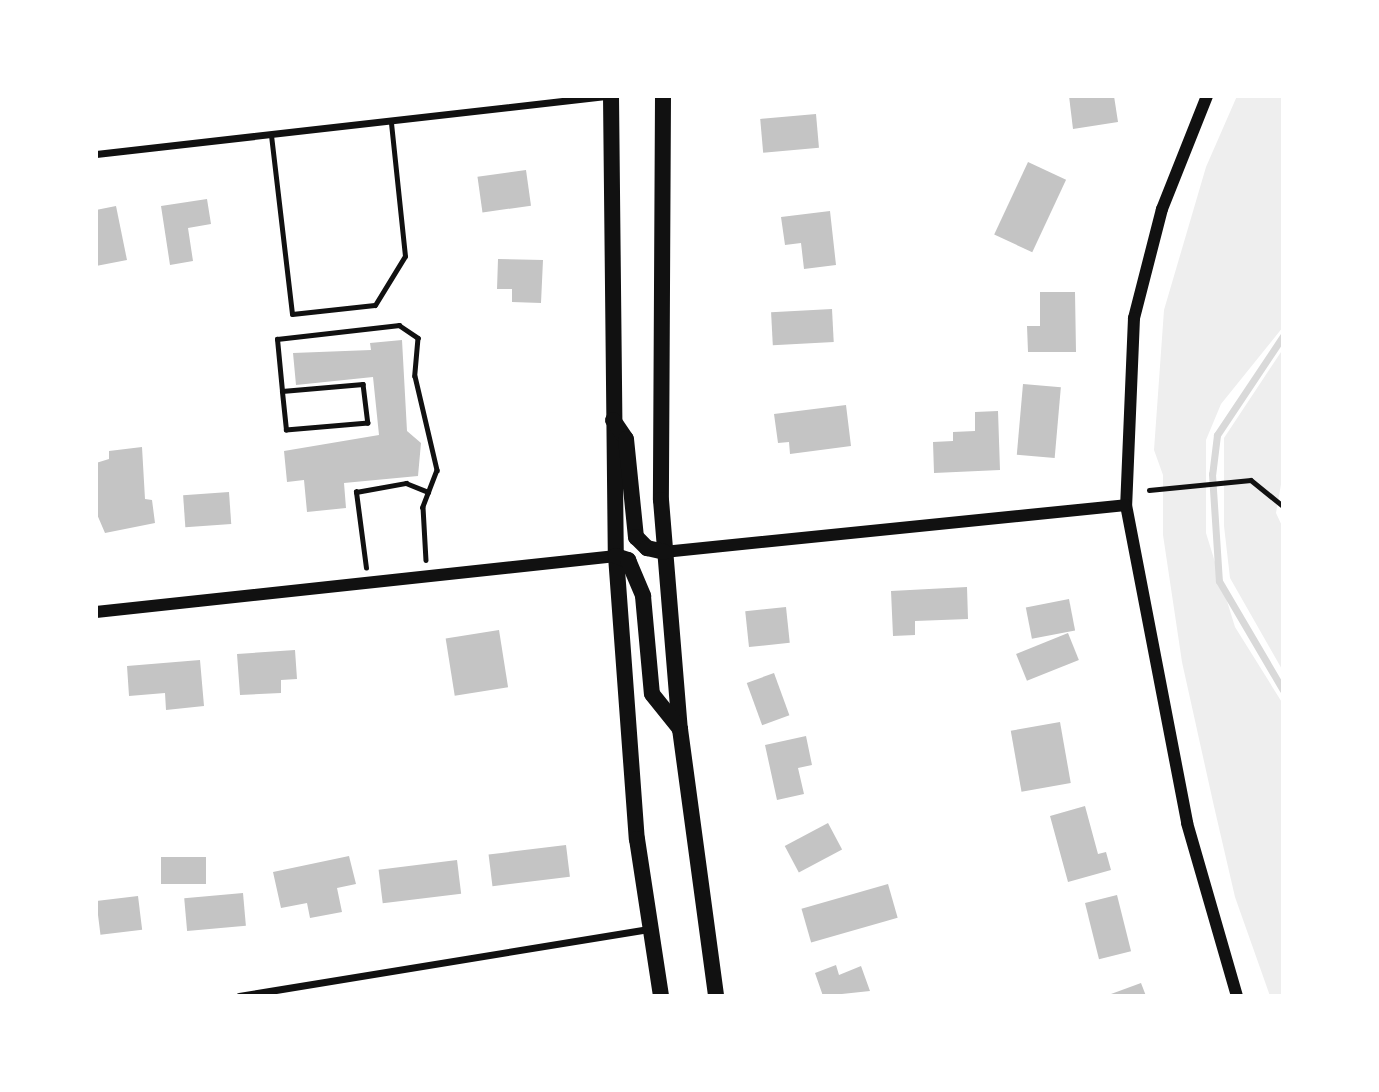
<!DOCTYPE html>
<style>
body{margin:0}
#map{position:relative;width:1379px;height:1092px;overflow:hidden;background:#fff;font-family:Literata,serif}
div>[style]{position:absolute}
.green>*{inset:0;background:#eee}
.stream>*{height:7px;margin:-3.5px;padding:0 3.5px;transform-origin:3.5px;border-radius:3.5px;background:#d9d9d9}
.building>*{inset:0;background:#c4c4c4;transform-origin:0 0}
.path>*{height:4.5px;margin:-2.25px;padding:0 2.25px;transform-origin:2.25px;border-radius:2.25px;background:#111}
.service>*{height:5px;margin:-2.5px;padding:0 2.5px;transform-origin:2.5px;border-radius:2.5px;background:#111}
.minor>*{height:7px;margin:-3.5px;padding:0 3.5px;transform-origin:3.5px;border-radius:3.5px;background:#111}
.tertiary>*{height:12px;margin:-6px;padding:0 6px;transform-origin:6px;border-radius:6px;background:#111}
.primary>*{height:16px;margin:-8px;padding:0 8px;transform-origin:8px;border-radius:8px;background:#111}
span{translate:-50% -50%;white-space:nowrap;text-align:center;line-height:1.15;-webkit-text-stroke:6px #fff;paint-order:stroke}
.frame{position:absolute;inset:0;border:98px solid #fff;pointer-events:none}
</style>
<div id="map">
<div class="green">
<div style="clip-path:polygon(1237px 96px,1283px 96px,1283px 327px,1221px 404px,1206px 440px,1206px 533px,1235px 627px,1283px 704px,1283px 996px,1270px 996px,1235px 897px,1213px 802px,1182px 662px,1163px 535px,1163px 475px,1154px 450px,1164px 310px,1206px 167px)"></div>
<div style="clip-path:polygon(1283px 349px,1283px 473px,1276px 513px,1283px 528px,1283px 671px,1230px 578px,1224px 526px,1224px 438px)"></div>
</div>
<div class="stream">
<div style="left:1283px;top:336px;width:119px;rotate:123.7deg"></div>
<div style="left:1217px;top:435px;width:39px;rotate:97deg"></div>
<div style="left:1212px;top:474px;width:107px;rotate:86.3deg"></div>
<div style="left:1219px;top:581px;width:126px;rotate:59.6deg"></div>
</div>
<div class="building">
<div style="clip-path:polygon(1069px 96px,1114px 96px,1118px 122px,1073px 129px)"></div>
<div style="left:816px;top:114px;width:34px;height:56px;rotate:85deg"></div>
<div style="left:1028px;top:162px;width:42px;height:80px;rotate:25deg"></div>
<div style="left:526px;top:170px;width:36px;height:49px;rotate:82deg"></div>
<div style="clip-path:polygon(207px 199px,211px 224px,188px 228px,193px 261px,170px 265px,161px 206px)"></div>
<div style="clip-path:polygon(116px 206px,127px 260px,96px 266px,96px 210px)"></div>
<div style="clip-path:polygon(830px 211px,836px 265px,804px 269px,801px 243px,785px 245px,781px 217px)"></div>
<div style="clip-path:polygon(498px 259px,543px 260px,541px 303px,512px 302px,512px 289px,497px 289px)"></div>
<div style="clip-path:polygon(1040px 292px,1075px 292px,1076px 352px,1028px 352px,1027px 326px,1040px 326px)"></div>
<div style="left:832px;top:309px;width:33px;height:61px;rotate:87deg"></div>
<div style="clip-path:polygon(402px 340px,407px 431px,421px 443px,418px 476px,344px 483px,346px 508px,307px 512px,304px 480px,287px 482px,284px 451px,379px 435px,373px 377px,296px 385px,293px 353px,371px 350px,370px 343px)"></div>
<div style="left:1023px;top:384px;width:38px;height:71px;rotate:5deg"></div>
<div style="clip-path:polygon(846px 405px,851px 446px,790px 454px,789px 442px,778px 443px,774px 414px)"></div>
<div style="clip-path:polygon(998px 411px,1000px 470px,934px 473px,933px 442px,953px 441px,953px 432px,975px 431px,975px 412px)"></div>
<div style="clip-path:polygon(142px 447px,145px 499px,152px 500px,155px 523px,105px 533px,96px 512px,96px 463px,109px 459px,109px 451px)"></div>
<div style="left:229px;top:492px;width:32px;height:46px;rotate:86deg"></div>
<div style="clip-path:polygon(967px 587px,968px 619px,915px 621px,915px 635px,893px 636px,891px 591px)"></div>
<div style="left:1069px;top:599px;width:32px;height:44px;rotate:79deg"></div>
<div style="left:786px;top:607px;width:36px;height:41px;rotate:84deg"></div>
<div style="left:499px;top:630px;width:58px;height:54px;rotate:81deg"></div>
<div style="left:1068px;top:633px;width:29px;height:56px;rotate:68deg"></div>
<div style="clip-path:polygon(295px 650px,297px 679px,281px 680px,281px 693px,240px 695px,237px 654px)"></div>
<div style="clip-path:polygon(200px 660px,204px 706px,166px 710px,165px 693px,129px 696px,127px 666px)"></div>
<div style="left:774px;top:673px;width:45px;height:29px;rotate:70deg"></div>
<div style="left:1060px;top:722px;width:62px;height:50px;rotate:80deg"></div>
<div style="clip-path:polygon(806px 736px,812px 765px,798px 768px,804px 794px,777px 800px,765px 745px)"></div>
<div style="clip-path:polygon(1085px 806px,1098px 854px,1106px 852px,1111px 870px,1068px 882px,1050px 816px)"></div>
<div style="left:828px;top:823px;width:30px;height:49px;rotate:62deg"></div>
<div style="left:566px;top:845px;width:32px;height:78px;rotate:83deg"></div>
<div style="clip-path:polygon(349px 856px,356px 884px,337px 888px,342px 912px,310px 918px,307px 903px,281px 908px,273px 872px)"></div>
<div style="left:206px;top:857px;width:27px;height:45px;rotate:90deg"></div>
<div style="left:457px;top:860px;width:34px;height:79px;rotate:83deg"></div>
<div style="left:888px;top:884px;width:35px;height:90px;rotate:74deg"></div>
<div style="left:243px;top:893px;width:33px;height:59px;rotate:85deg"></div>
<div style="left:1117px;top:895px;width:58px;height:33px;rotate:76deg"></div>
<div style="left:138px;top:896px;width:34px;height:42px;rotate:83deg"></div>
<div style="clip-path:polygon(836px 965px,839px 975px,861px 966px,870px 991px,823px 996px,815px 973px)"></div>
<div style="clip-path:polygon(1141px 983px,1146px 996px,1112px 996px,1111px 994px)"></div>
</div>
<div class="path">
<div style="left:282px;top:391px;width:81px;rotate:-4.9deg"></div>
<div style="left:363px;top:384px;width:39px;rotate:83deg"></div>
<div style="left:368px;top:423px;width:82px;rotate:175.1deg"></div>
<div style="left:286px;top:430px;width:39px;rotate:-96deg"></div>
<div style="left:282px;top:391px;width:52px;rotate:-95.5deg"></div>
<div style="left:277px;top:339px;width:123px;rotate:-6.5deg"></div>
<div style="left:399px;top:325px;width:23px;rotate:34deg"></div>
<div style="left:418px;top:338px;width:38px;rotate:95deg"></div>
<div style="left:415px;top:376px;width:97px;rotate:76.8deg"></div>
<div style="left:437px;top:470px;width:40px;rotate:111deg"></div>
<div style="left:423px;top:507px;width:53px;rotate:86.8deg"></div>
<div style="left:1149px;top:490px;width:102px;rotate:-5.6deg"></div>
<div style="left:1251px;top:480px;width:41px;rotate:39.1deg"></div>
<div style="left:366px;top:568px;width:77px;rotate:-97.5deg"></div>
<div style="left:356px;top:492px;width:51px;rotate:-10.2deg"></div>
<div style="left:406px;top:483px;width:24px;rotate:22deg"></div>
</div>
<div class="service">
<div style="left:271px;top:135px;width:180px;rotate:83.3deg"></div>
<div style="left:292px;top:314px;width:83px;rotate:-6.2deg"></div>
<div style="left:375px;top:305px;width:57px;rotate:-58.5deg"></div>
<div style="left:405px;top:256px;width:135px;rotate:-96deg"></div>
</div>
<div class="minor">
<div style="left:96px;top:154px;width:513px;rotate:-6.49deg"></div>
<div style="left:239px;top:996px;width:415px;rotate:-9.3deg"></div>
</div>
<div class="tertiary">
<div style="left:1207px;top:96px;width:122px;rotate:111.7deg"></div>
<div style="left:1162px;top:209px;width:113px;rotate:104.4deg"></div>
<div style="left:1134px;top:318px;width:187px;rotate:92.4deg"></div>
<div style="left:1126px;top:505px;width:324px;rotate:79.1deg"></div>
<div style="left:1187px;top:823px;width:180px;rotate:73.9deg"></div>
<div style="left:664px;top:552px;width:464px;rotate:-5.8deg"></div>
<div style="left:96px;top:612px;width:523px;rotate:-6.15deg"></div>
</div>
<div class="primary">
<div style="left:611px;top:96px;width:460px;rotate:89.4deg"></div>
<div style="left:616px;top:556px;width:284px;rotate:85.8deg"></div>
<div style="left:637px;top:839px;width:159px;rotate:81.3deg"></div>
<div style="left:663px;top:96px;width:404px;rotate:90.3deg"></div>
<div style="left:661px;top:500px;width:230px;rotate:85.3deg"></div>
<div style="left:680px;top:729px;width:269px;rotate:82.3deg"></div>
<div style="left:613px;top:420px;width:23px;rotate:56deg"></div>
<div style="left:626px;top:439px;width:99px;rotate:84.2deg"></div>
<div style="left:636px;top:537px;width:16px;rotate:45deg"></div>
<div style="left:647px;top:548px;width:17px;rotate:13deg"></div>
<div style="left:616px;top:556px;width:13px;rotate:18deg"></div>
<div style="left:628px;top:560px;width:39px;rotate:67deg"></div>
<div style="left:643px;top:596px;width:98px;rotate:84.8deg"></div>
<div style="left:652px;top:694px;width:45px;rotate:51.3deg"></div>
</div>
<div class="frame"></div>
</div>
